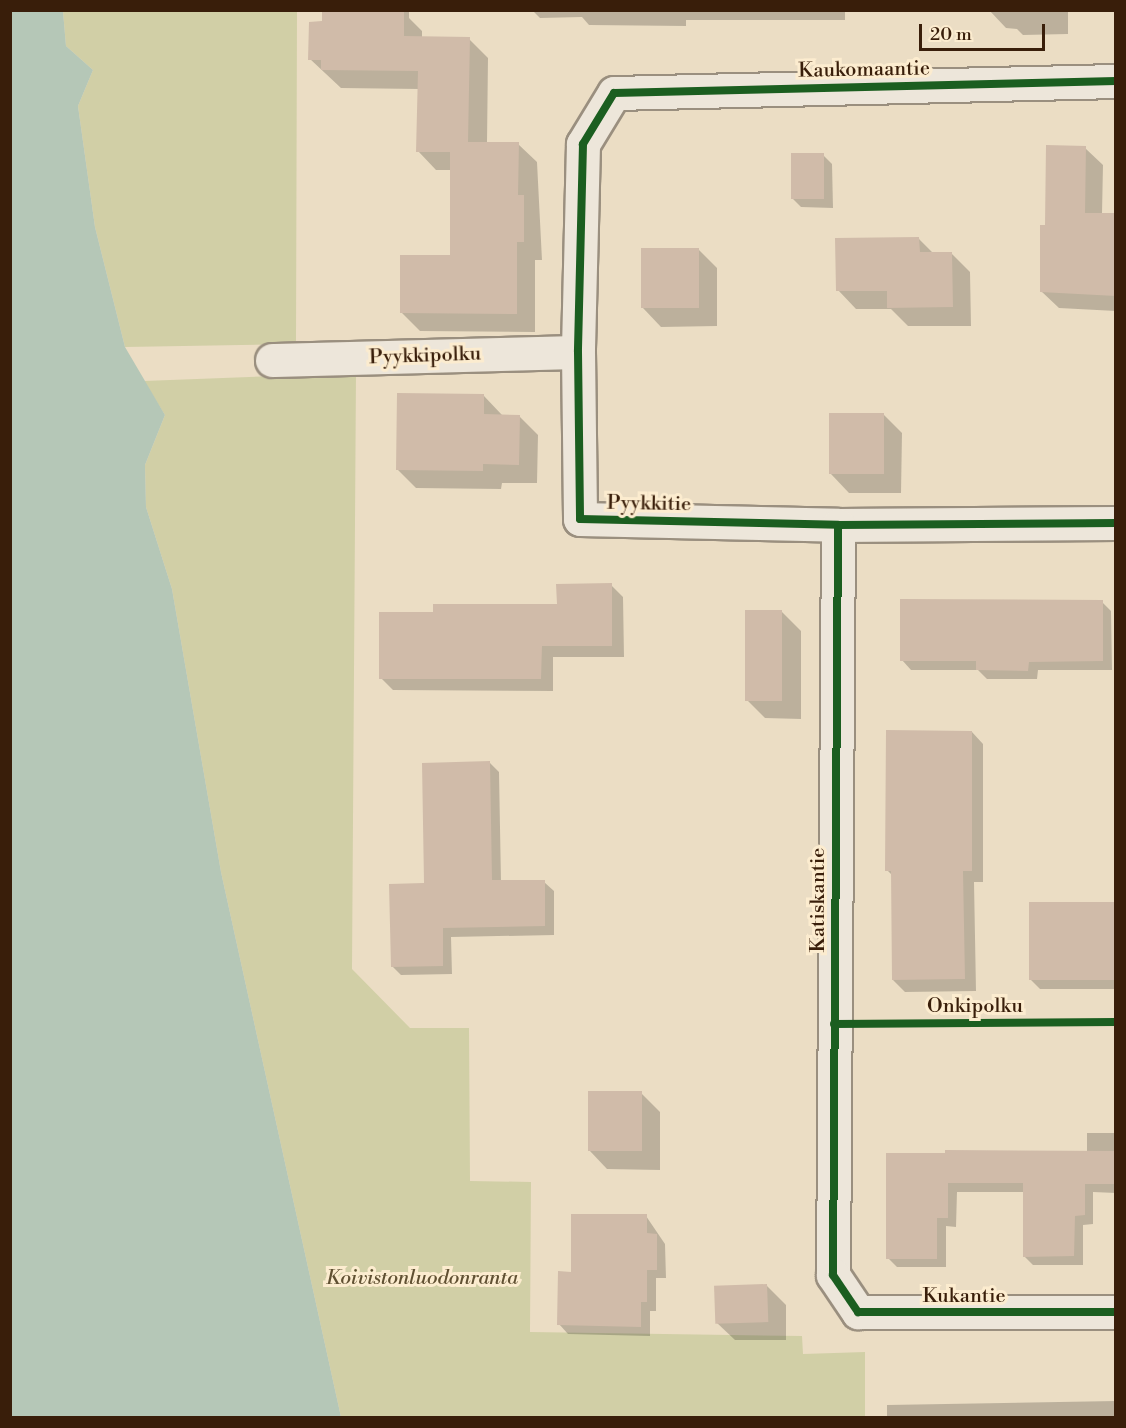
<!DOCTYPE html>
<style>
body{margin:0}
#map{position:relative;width:1126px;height:1428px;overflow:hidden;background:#ebddc4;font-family:"Libre Bodoni",serif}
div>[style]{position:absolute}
.green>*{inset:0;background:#d1cfa6}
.water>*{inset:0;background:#b5c7b7}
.shadow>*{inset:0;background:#0003}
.building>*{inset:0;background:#d0bba9;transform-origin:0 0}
.roads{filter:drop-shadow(2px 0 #9a8f7f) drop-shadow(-2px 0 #9a8f7f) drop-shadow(0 2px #9a8f7f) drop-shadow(0 -2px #9a8f7f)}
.street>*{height:33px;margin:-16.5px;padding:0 16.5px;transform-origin:16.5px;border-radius:16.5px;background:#ede6da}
.cycleway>*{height:8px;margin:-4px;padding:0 4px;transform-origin:4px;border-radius:4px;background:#1b5e20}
span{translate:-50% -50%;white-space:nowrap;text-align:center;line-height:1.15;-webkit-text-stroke:6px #fceccf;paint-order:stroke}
.street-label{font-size:20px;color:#391e0a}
.park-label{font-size:20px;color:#605032;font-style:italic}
.frame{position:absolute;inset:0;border:12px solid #391e0a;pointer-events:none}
.scale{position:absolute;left:919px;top:24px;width:126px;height:27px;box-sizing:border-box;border:3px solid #391e0a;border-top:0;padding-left:8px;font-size:18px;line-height:21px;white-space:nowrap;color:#391e0a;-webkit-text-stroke:4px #fceccf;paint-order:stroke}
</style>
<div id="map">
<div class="green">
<div style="clip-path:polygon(63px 11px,297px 11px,296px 344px,125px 347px,95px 227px,78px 106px,93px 70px,66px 46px)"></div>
<div style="clip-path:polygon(356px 373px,352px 969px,410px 1028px,469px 1028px,470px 1181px,531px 1182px,530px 1332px,802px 1336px,803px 1354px,865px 1352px,865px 1417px,341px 1417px,221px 872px,172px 589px,146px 507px,145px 465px,165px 415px,144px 381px)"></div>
</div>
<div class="water">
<div style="clip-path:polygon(10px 11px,63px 11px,66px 46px,93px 70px,78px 106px,95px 227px,125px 347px,165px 415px,145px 465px,146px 507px,172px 589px,221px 872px,341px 1417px,11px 1417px)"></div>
</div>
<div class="shadow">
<div style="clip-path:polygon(324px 10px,409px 10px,409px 18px,422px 31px,422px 38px,469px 39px,488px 58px,487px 143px,518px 144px,537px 162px,542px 260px,535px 260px,535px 332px,420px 331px,401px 312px,452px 257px,452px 170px,436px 170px,418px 151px,419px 89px,341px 88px,310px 59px,324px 23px)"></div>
<div style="clip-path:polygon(532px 10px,845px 10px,845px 20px,686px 20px,686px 26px,589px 25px,582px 17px,540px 18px)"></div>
<div style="clip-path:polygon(989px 10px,1068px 10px,1068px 34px,1023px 35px,1017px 29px,1006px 28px)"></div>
<div style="clip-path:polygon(1085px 148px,1103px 165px,1102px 214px,1116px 214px,1116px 311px,1059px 308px,1041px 291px,1046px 227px)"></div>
<div style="clip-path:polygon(823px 155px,832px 164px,833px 208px,801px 207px,792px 198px)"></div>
<div style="clip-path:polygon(919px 239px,933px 253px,951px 253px,970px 272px,971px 326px,908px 326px,891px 309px,856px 309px,838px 290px)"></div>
<div style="clip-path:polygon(698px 249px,717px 268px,717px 326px,661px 327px,643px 308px)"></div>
<div style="clip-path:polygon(484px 396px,502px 415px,519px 416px,538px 435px,537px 483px,502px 483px,501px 489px,416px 488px,397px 469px)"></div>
<div style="clip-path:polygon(883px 414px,902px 433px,901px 493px,849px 493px,831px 474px)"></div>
<div style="clip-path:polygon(611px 585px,623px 597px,624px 657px,553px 657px,553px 691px,393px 690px,381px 678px,434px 614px,558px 606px)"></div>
<div style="clip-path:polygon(1102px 602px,1111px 611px,1112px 670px,1038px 670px,1037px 679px,987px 679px,978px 670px,911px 670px,902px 660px)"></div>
<div style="clip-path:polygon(782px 612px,801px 631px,801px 719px,765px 718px,747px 700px)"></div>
<div style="clip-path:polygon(972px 732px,983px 744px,983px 882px,974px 882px,976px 991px,905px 992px,893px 980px,892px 875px,887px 870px)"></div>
<div style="clip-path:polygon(490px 763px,499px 772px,501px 882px,544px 882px,554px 891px,554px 935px,451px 937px,452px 974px,401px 975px,392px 966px,426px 885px)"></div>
<div style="clip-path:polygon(1116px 904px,1116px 989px,1040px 989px,1031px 980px)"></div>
<div style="clip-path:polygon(641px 1093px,660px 1112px,660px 1170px,607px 1169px,589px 1150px)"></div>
<div style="clip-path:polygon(1087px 1133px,1116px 1133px,1116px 1193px,1093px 1192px,1093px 1224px,1083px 1225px,1083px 1265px,1033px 1265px,1024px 1256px,1024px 1192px,957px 1192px,956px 1227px,946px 1226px,946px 1267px,897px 1267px,888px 1258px,888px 1154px,1087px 1152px)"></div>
<div style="clip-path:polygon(646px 1216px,665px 1244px,666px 1278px,656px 1278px,656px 1311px,650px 1311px,650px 1336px,568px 1334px,559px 1324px,573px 1273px)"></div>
<div style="clip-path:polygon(767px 1286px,786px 1305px,786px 1340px,735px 1340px,716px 1322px)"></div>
<div style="clip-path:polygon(1116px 1401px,1116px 1418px,887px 1418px,887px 1405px)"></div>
</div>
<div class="building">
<div style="clip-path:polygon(322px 10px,404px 11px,404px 36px,470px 37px,468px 142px,519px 142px,518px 195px,524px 195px,524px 242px,517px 242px,517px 314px,400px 313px,400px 255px,450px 255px,450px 152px,416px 152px,418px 71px,321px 70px,321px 60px,308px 60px,309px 22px,322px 21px)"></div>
<div style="clip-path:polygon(1046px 145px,1086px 146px,1085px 213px,1116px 213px,1116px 296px,1040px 292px,1040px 225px,1045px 225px)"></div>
<div style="left:791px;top:153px;width:33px;height:46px"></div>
<div style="clip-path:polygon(919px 237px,920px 252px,952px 252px,953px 307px,887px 308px,887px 291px,836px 291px,835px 238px)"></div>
<div style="left:699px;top:248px;width:60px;height:58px;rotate:90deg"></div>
<div style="clip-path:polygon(397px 393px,484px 394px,484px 414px,520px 415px,519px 465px,483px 464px,483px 471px,396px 470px)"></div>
<div style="left:829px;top:413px;width:55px;height:61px"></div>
<div style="clip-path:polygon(612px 583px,612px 646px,542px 646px,541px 679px,379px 679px,379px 612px,433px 612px,433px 604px,557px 604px,556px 584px)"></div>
<div style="clip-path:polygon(900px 599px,1103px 600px,1103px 661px,1029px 662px,1028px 671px,976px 670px,976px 661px,900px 661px)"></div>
<div style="left:782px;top:610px;width:91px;height:37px;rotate:90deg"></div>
<div style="clip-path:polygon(886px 730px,972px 731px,972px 871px,963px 871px,965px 979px,892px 980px,891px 871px,885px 871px)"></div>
<div style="clip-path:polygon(490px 761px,492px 880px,545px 880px,545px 926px,443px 928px,443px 966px,391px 967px,389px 884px,424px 883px,422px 763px)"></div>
<div style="left:1029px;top:902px;width:87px;height:78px"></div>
<div style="left:588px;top:1091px;width:54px;height:60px"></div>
<div style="clip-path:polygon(945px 1150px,1116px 1151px,1116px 1184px,1085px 1184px,1085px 1215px,1075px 1216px,1074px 1256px,1023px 1257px,1023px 1183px,948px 1183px,948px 1218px,937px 1218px,937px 1259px,886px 1259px,886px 1153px,945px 1153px)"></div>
<div style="clip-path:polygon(571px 1214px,647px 1214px,647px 1233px,657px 1234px,657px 1270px,647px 1270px,647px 1302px,641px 1302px,641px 1327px,557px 1325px,558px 1271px,571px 1272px)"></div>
<div style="left:767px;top:1284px;width:38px;height:53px;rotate:88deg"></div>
</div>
<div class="roads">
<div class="street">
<div style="left:1116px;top:81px;width:502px;rotate:178.63deg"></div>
<div style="left:614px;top:93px;width:60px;rotate:121.3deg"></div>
<div style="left:583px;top:144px;width:208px;rotate:91.4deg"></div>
<div style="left:578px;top:352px;width:167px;rotate:89.3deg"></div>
<div style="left:580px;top:519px;width:258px;rotate:1.3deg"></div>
<div style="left:838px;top:525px;width:278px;rotate:-0.4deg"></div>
<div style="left:272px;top:360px;width:306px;rotate:-1.5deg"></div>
<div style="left:838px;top:525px;width:750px;rotate:90.38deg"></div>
<div style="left:833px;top:1275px;width:45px;rotate:56deg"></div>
<div style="left:858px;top:1312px;width:258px"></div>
</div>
</div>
<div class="cycleway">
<div style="left:1116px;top:81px;width:502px;rotate:178.63deg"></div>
<div style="left:614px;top:93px;width:60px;rotate:121.3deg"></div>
<div style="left:583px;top:144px;width:208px;rotate:91.4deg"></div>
<div style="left:578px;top:352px;width:167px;rotate:89.3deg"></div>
<div style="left:580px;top:519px;width:258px;rotate:1.3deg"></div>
<div style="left:838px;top:525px;width:278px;rotate:-0.4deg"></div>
<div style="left:838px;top:525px;width:750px;rotate:90.38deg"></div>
<div style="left:833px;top:1275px;width:45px;rotate:56deg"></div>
<div style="left:858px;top:1312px;width:258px"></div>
<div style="left:834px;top:1024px;width:282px;rotate:-0.4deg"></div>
</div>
<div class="street-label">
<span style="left:864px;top:70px;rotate:-1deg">Kaukomaantie</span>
<span style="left:425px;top:356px;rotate:-2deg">Pyykkipolku</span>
<span style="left:649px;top:504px;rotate:1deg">Pyykkitie</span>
<span style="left:818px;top:900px;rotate:-90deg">Katiskantie</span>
<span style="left:975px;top:1006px">Onkipolku</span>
<span style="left:964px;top:1296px">Kukantie</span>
</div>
<div class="park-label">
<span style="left:422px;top:1278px">Koivistonluodonranta</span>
</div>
<div class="frame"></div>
<div class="scale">20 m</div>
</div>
